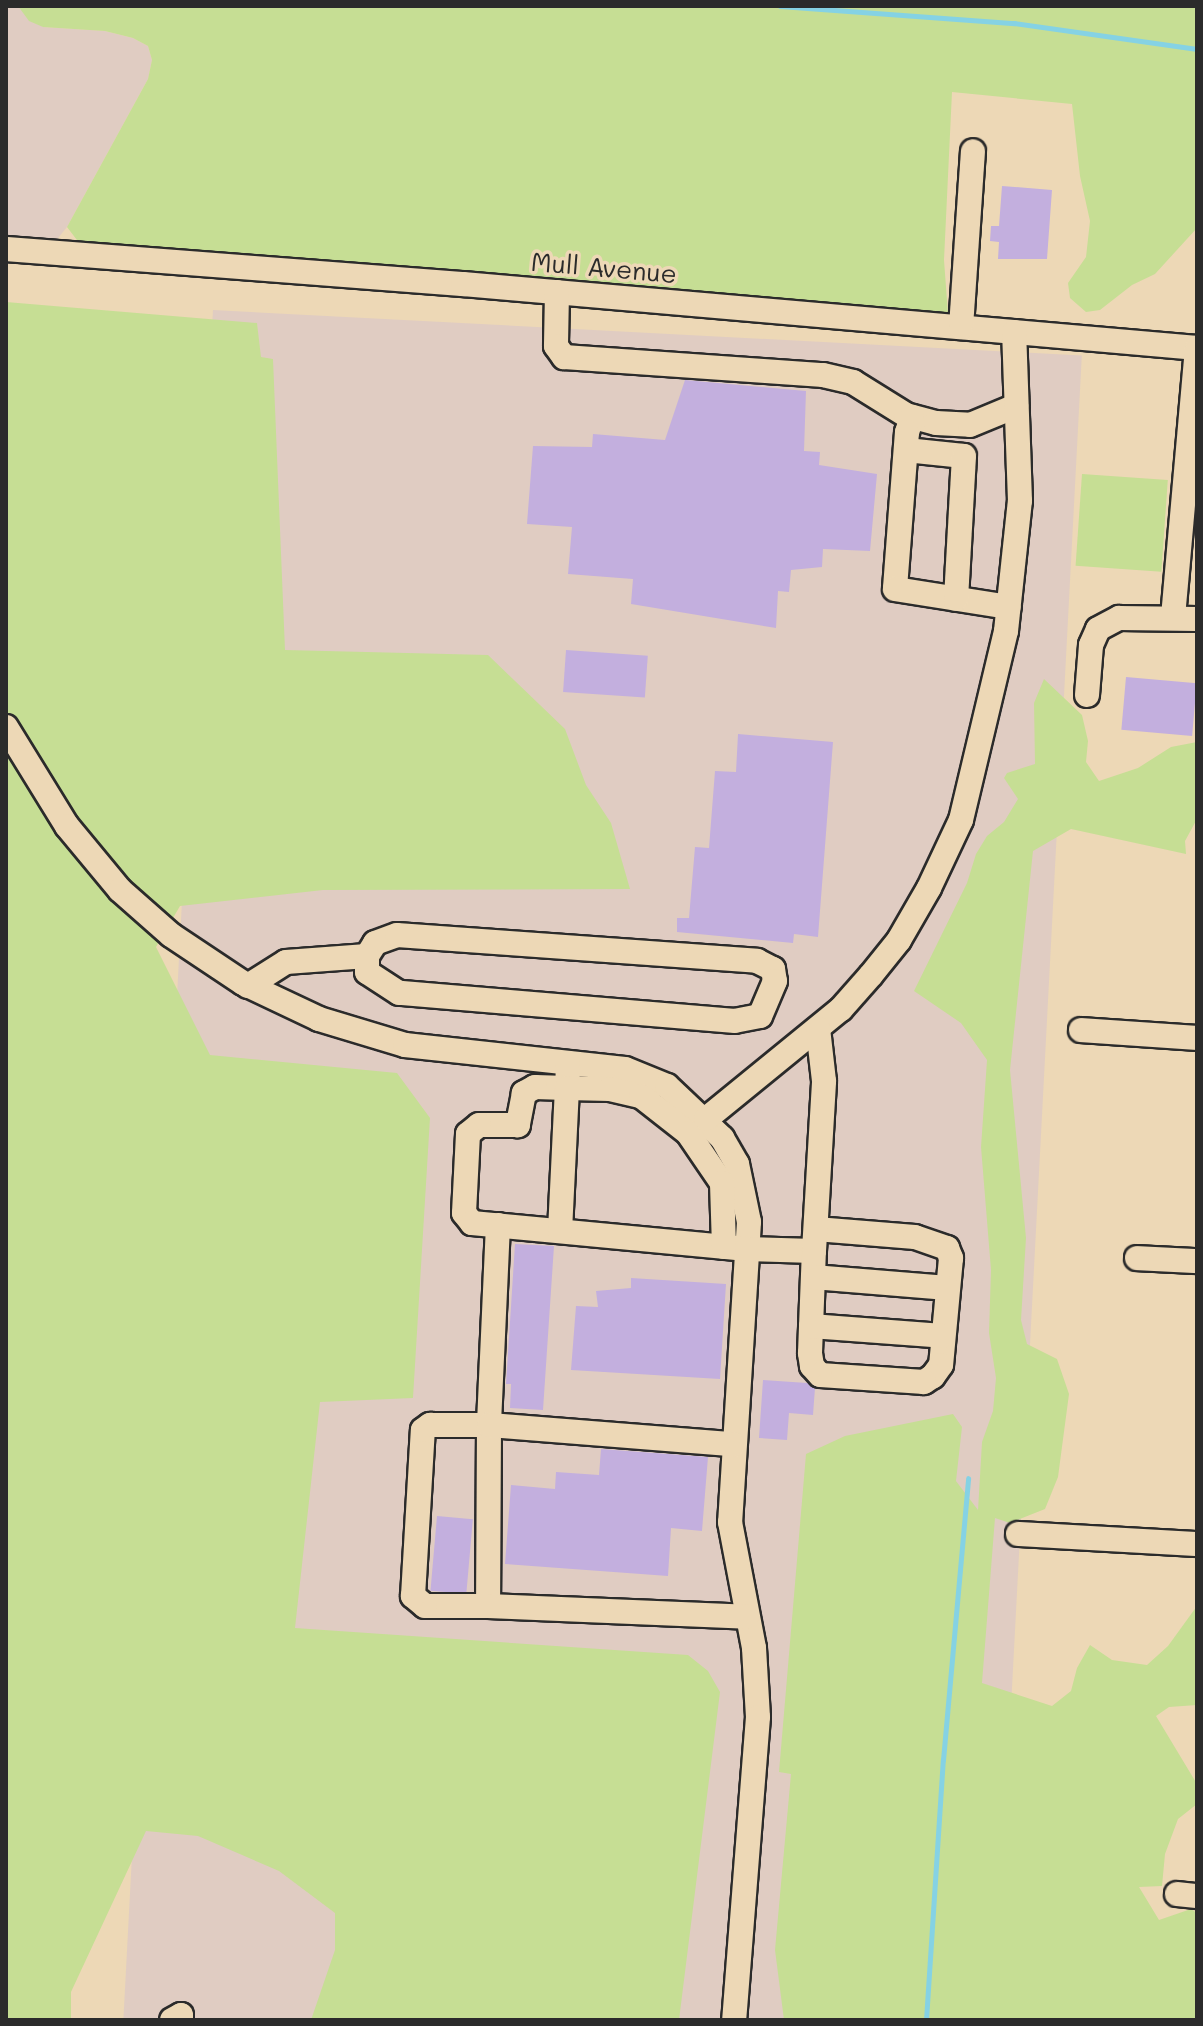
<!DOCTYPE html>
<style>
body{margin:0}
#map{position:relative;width:1203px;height:2026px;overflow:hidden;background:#edd8b6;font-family:Mali,sans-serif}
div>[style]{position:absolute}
.built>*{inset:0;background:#e0ccc2;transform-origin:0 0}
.green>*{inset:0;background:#c6de94;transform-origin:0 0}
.stream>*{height:5px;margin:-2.5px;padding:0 2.5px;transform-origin:2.5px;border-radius:2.5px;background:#85d2e4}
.building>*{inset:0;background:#c3afde;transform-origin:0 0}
.roads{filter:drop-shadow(2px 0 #2b2b2b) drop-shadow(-2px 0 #2b2b2b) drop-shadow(0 2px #2b2b2b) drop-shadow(0 -2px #2b2b2b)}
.minor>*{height:24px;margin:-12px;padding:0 12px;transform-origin:12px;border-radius:12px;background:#edd8b6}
span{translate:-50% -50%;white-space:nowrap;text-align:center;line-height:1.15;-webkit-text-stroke:7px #edd8b6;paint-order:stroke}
.street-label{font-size:26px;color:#2b2b2b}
.frame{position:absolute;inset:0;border:8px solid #2b2b2b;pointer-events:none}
</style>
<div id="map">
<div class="built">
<div style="clip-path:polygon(6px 6px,18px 6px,43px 27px,105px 31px,133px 38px,148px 46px,152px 60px,148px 79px,67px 227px,46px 253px,6px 249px)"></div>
<div style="left:213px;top:310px;width:870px;height:1717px;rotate:3deg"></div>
</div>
<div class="green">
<div style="clip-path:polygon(18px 6px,1197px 6px,1197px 228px,1155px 274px,1132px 285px,1100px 310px,1086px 312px,1070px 298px,1068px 283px,1086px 257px,1090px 221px,1080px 176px,1072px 104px,952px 92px,944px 260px,948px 314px,80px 244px,67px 227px,148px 79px,152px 60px,148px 46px,133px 38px,105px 31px,43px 27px,29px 21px)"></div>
<div style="clip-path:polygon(6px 302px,257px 323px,261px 357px,273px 359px,285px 650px,488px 655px,565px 729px,586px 785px,611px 823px,630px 889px,323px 890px,180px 906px,156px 947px,210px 1055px,397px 1073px,430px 1118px,413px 1398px,320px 1402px,295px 1628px,688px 1655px,708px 1671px,720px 1692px,679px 2020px,311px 2020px,335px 1950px,335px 1913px,279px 1871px,198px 1836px,146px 1831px,71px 1992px,71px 2020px,6px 2020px)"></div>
<div style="left:1082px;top:474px;width:86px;height:92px;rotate:4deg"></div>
<div style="clip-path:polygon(1044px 679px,1082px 715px,1088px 741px,1086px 762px,1099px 781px,1138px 768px,1171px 747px,1197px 742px,1197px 819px,1185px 841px,1186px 854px,1071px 829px,1033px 851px,1010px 1070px,1026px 1238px,1021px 1320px,1027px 1344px,1057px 1359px,1069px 1394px,1058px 1477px,1045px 1509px,1010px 1523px,995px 1518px,982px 1683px,1052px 1706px,1071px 1691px,1077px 1668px,1090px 1645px,1112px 1660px,1147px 1665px,1168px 1646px,1197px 1606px,1197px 1705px,1169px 1707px,1156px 1716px,1197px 1784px,1197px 1804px,1178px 1819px,1165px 1854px,1162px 1886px,1139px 1887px,1159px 1920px,1191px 1909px,1197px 1913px,1197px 2020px,784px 2020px,775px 1950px,791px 1774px,779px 1772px,806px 1454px,845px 1436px,953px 1414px,962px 1427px,956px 1481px,978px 1510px,982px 1442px,993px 1411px,996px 1378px,989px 1333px,991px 1270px,981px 1147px,987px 1060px,961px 1023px,914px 991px,967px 883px,976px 854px,987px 836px,1004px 822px,1018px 799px,1004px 778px,1007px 773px,1035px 764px,1034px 703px)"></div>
</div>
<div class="stream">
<div style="left:780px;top:6px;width:235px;rotate:4.2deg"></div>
<div style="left:1014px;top:23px;width:185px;rotate:8.1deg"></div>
<div style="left:926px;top:2020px;width:261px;rotate:-86.3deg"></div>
<div style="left:943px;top:1760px;width:283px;rotate:-84.9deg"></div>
</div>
<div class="building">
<div style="clip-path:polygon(1002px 186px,1052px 190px,1047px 259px,998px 259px,999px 242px,990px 241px,991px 226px,999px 226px)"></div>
<div style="clip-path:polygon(685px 380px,806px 391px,804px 451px,820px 452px,819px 465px,877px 474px,870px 551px,823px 549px,822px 567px,791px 570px,789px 592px,778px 591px,776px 628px,631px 604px,633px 579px,568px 574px,572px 527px,527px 524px,533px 446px,592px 447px,593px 434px,665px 440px)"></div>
<div style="left:566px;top:650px;width:82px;height:42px;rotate:4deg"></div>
<div style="left:1126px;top:677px;width:71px;height:53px;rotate:5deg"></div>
<div style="clip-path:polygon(738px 734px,833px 742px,818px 937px,794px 934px,793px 943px,677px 932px,677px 918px,689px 918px,695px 847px,709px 848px,715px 771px,736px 772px)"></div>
<div style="clip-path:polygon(515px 1244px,554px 1246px,543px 1410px,510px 1408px,511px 1384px,506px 1384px)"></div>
<div style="clip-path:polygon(631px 1278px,726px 1284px,720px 1379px,571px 1370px,576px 1306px,598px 1307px,596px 1291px,631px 1288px)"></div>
<div style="clip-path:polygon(763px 1380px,807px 1383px,815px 1388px,813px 1415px,789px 1413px,787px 1440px,759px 1438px)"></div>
<div style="clip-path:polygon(601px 1449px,708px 1457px,702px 1531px,671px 1528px,668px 1576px,505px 1564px,511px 1485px,555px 1489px,556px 1472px,599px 1475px)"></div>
<div style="left:437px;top:1516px;width:36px;height:75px;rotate:5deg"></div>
</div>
<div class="roads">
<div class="minor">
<div style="left:6px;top:249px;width:458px;rotate:4.4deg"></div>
<div style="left:463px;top:284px;width:737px;rotate:4.98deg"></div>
<div style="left:557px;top:292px;width:54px;rotate:91.1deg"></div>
<div style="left:556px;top:346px;width:14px;rotate:54deg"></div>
<div style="left:564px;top:357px;width:260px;rotate:4deg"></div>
<div style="left:823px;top:375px;width:31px;rotate:13deg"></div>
<div style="left:853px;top:382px;width:62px;rotate:31.9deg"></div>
<div style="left:906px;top:415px;width:31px;rotate:15deg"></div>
<div style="left:936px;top:423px;width:34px;rotate:3deg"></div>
<div style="left:970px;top:425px;width:50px;rotate:-22.4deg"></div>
<div style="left:961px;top:327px;width:176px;rotate:-86.1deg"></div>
<div style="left:912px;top:417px;width:16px;rotate:108deg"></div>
<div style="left:907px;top:432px;width:157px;rotate:94.4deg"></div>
<div style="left:895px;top:589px;width:115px;rotate:9deg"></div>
<div style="left:906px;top:450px;width:58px;rotate:5.9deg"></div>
<div style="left:964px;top:456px;width:143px;rotate:93.2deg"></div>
<div style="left:1173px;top:617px;width:270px;rotate:-84.9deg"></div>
<div style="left:1087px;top:695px;width:50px;rotate:-85.4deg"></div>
<div style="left:1091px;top:645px;width:17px;rotate:-66deg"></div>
<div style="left:1098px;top:629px;width:24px;rotate:-28deg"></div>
<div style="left:1119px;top:618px;width:78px;rotate:0.7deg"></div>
<div style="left:6px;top:727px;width:116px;rotate:58.4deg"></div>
<div style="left:67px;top:826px;width:83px;rotate:50.4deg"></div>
<div style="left:120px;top:890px;width:68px;rotate:41.4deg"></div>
<div style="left:171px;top:935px;width:87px;rotate:33.7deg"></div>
<div style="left:243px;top:983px;width:84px;rotate:25.3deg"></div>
<div style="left:319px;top:1019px;width:90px;rotate:16.8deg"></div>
<div style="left:405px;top:1045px;width:221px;rotate:6.2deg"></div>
<div style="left:625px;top:1069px;width:45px;rotate:22deg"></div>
<div style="left:667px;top:1086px;width:76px;rotate:43.4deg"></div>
<div style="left:722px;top:1138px;width:30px;rotate:60deg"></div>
<div style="left:737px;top:1164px;width:59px;rotate:78.3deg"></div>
<div style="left:749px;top:1222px;width:301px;rotate:93.6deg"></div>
<div style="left:730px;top:1522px;width:128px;rotate:79.2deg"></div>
<div style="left:754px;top:1648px;width:69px;rotate:86.7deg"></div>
<div style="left:758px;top:1717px;width:304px;rotate:94.5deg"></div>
<div style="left:248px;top:986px;width:45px;rotate:-32.3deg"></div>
<div style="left:286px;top:962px;width:81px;rotate:-4.2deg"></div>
<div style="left:367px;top:956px;width:15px;rotate:-58deg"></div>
<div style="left:375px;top:943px;width:23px;rotate:-20deg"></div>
<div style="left:397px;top:935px;width:361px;rotate:4.1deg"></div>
<div style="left:757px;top:961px;width:18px;rotate:27deg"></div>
<div style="left:773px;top:969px;width:12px;rotate:81deg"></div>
<div style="left:775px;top:981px;width:38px;rotate:113deg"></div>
<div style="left:760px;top:1016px;width:25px;rotate:169deg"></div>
<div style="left:735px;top:1021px;width:337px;rotate:-175.2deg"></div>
<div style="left:399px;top:993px;width:38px;rotate:-147deg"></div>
<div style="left:367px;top:972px;width:16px;rotate:-90deg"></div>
<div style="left:1081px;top:1030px;width:116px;rotate:3.9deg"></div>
<div style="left:568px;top:1063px;width:25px;rotate:92deg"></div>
<div style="left:567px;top:1088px;width:32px;rotate:-178deg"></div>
<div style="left:535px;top:1087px;width:13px;rotate:151deg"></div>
<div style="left:524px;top:1093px;width:33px;rotate:101deg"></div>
<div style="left:518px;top:1125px;width:39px;rotate:180deg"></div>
<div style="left:479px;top:1125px;width:14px;rotate:141deg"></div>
<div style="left:468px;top:1134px;width:79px;rotate:92.9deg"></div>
<div style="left:464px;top:1213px;width:13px;rotate:51deg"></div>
<div style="left:472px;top:1223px;width:276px;rotate:5.4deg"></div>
<div style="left:747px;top:1249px;width:67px;rotate:1.7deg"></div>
<div style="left:706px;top:1119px;width:174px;rotate:-39.2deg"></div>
<div style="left:841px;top:1009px;width:45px;rotate:-48.6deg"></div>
<div style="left:871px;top:975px;width:45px;rotate:-51.3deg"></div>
<div style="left:899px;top:940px;width:60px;rotate:-60deg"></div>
<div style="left:929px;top:888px;width:75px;rotate:-64.8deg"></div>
<div style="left:961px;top:820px;width:194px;rotate:-76.6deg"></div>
<div style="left:1006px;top:631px;width:131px;rotate:-83.9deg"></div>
<div style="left:1020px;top:501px;width:169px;rotate:-92deg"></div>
<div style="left:498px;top:1225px;width:200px;rotate:92.6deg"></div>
<div style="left:489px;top:1425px;width:181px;rotate:90.3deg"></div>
<div style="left:488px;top:1606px;width:259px;rotate:2.4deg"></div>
<div style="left:816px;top:1229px;width:99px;rotate:4.6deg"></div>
<div style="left:915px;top:1237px;width:34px;rotate:19deg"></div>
<div style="left:947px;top:1248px;width:11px;rotate:68deg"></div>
<div style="left:951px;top:1258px;width:107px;rotate:95.3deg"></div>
<div style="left:941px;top:1365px;width:14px;rotate:126deg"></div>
<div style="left:933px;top:1376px;width:11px;rotate:146deg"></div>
<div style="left:924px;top:1382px;width:104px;rotate:-176.1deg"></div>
<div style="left:820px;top:1375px;width:12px;rotate:-132deg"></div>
<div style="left:812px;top:1366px;width:13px;rotate:-99deg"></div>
<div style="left:810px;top:1353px;width:102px;rotate:-87.8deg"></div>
<div style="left:814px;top:1251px;width:170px;rotate:-86.6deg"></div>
<div style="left:824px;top:1081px;width:53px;rotate:-96.5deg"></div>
<div style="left:560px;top:1231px;width:143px;rotate:-87.2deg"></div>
<div style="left:567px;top:1088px;width:43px;rotate:1.3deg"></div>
<div style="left:610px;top:1089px;width:32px;rotate:13deg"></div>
<div style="left:641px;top:1096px;width:60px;rotate:38.2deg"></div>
<div style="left:688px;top:1133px;width:60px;rotate:55.8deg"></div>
<div style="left:722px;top:1183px;width:64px;rotate:88.2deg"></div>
<div style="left:1137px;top:1258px;width:60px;rotate:2.9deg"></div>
<div style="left:813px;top:1277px;width:135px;rotate:4.7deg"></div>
<div style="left:811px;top:1326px;width:132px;rotate:4.3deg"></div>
<div style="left:1018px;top:1534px;width:179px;rotate:3.2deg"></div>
<div style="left:488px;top:1606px;width:63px;rotate:180deg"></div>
<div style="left:425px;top:1606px;width:16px;rotate:-140deg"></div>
<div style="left:413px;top:1596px;width:166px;rotate:-86.6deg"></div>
<div style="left:423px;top:1430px;width:9px;rotate:-36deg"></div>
<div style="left:430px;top:1425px;width:59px"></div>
<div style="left:489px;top:1425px;width:245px;rotate:4.5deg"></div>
<div style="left:1177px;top:1894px;width:20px;rotate:6deg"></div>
<div style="left:172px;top:2020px;width:10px;rotate:-29deg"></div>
<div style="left:181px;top:2015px;width:5px;rotate:90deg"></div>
</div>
</div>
<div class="street-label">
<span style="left:604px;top:268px;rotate:5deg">Mull Avenue</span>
</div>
<div class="frame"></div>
</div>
